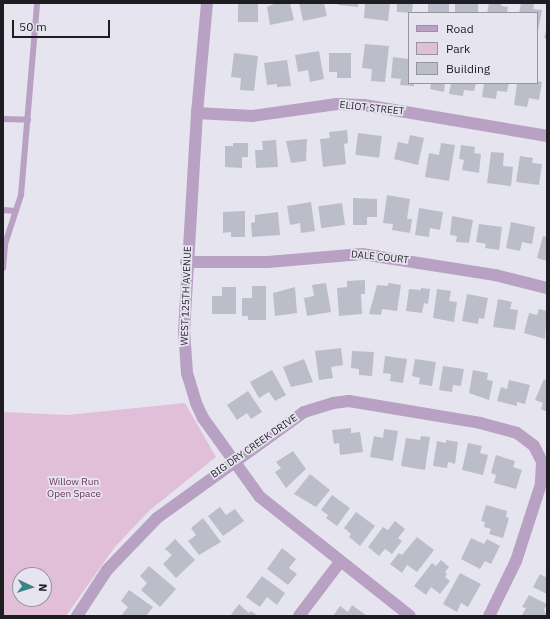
<!DOCTYPE html>
<style>
body{margin:0}
#map{position:relative;width:550px;height:619px;overflow:hidden;background:#e6e4ef;font-family:"IBM Plex Sans",sans-serif}
div>[style]{position:absolute}
.green>*{inset:0;background:#e1bfd8}
.building>*{inset:0;background:#bbbec8;transform-origin:0 0}
.lane>*{height:6px;margin:-3px;padding:0 3px;transform-origin:3px;border-radius:3px;background:#b8a1c3}
.street>*{height:12px;margin:-6px;padding:0 6px;transform-origin:6px;border-radius:6px;background:#b8a1c3}
span{translate:-50% -50%;white-space:nowrap;text-align:center;line-height:1.15;-webkit-text-stroke:3.5px #e6e4ef;paint-order:stroke}
.street-label{font-size:10px;color:#1e1d21}
.park-label{font-size:10px;color:#65345c}
.frame{position:absolute;inset:0;border:4px solid #1e1d21;pointer-events:none}
.legend{position:absolute;left:408px;top:12px;width:130px;height:72px;box-sizing:border-box;background:#e6e4ef;border:1px solid #96949d;margin:0;padding:5px 7px;list-style:none;font-size:12px;color:#1e1d21}
.legend li{display:flex;align-items:center;gap:8px;height:20px}
.legend b{width:20px;border:1px solid #96949d}
.north{position:absolute;left:12px;top:567px;width:40px;height:40px;box-sizing:border-box;background:#e6e4ef;border:1px solid #96949d;border-radius:50%;rotate:94deg;font-size:11px;font-weight:700;line-height:16px;text-align:center;color:#1e1d21}
.north::after{content:'';display:block;margin:auto;width:14px;height:18px;background:#3b8485;clip-path:polygon(50% 0,100% 100%,50% 72%,0 100%)}
.scale{position:absolute;left:12px;top:20px;width:98px;height:18px;box-sizing:border-box;border:2px solid #1e1d21;border-top:0;padding-left:5px;font-size:12px;line-height:14px;white-space:nowrap;color:#1e1d21;-webkit-text-stroke:3px #e6e4ef;paint-order:stroke}
</style>
<div id="map">
<div class="green">
<div style="clip-path:polygon(evenodd,185px 403px,216px 457px,150px 510px,114px 548px,66px 616px,3px 616px,3px 412px,67px 415px,185px 403px,20px 575px,44px 575px,44px 599px,20px 599px,20px 575px)"></div>
</div>
<div class="building">
<div style="left:238px;top:3px;width:20px;height:19px"></div>
<div style="clip-path:polygon(276px 3px,290px 3px,294px 20px,270px 25px,267px 7px)"></div>
<div style="clip-path:polygon(299px 3px,324px 3px,327px 16px,303px 21px)"></div>
<div style="clip-path:polygon(338px 3px,358px 3px,358px 7px,338px 5px)"></div>
<div style="clip-path:polygon(365px 3px,390px 3px,388px 21px,364px 18px)"></div>
<div style="clip-path:polygon(397px 3px,413px 3px,412px 13px,397px 12px)"></div>
<div style="left:428px;top:3px;width:21px;height:10px"></div>
<div style="left:455px;top:3px;width:23px;height:10px"></div>
<div style="clip-path:polygon(489px 3px,502px 3px,501px 6px,508px 7px,507px 13px,487px 13px)"></div>
<div style="clip-path:polygon(521px 3px,534px 4px,533px 9px,542px 10px,538px 31px,537px 13px,519px 13px)"></div>
<div style="clip-path:polygon(547px 28px,547px 39px,544px 38px)"></div>
<div style="clip-path:polygon(365px 44px,389px 46px,385px 82px,371px 81px,372px 69px,362px 68px)"></div>
<div style="clip-path:polygon(319px 51px,324px 79px,310px 82px,308px 70px,298px 72px,295px 55px)"></div>
<div style="clip-path:polygon(234px 53px,258px 56px,254px 91px,240px 90px,241px 78px,231px 77px)"></div>
<div style="clip-path:polygon(329px 53px,351px 53px,351px 78px,337px 78px,337px 72px,329px 72px)"></div>
<div style="clip-path:polygon(393px 57px,409px 59px,409px 83px,414px 83px,414px 86px,400px 85px,401px 79px,391px 78px)"></div>
<div style="clip-path:polygon(287px 60px,291px 86px,277px 87px,277px 84px,267px 85px,264px 63px)"></div>
<div style="clip-path:polygon(537px 81px,542px 82px,539px 100px,529px 98px,527px 107px,514px 105px,517px 83px)"></div>
<div style="clip-path:polygon(431px 83px,445px 83px,444px 92px,430px 89px)"></div>
<div style="clip-path:polygon(451px 83px,476px 83px,474px 91px,464px 90px,463px 96px,449px 94px)"></div>
<div style="clip-path:polygon(484px 83px,509px 83px,507px 92px,497px 91px,496px 99px,482px 97px)"></div>
<div style="clip-path:polygon(347px 130px,348px 143px,344px 144px,346px 164px,323px 167px,320px 139px,330px 138px,329px 132px)"></div>
<div style="left:358px;top:133px;width:24px;height:22px;rotate:7deg"></div>
<div style="clip-path:polygon(410px 135px,424px 138px,418px 165px,394px 159px,398px 142px,408px 144px)"></div>
<div style="clip-path:polygon(307px 139px,306px 161px,291px 163px,286px 141px)"></div>
<div style="clip-path:polygon(276px 140px,278px 167px,256px 168px,255px 150px,263px 150px,262px 141px)"></div>
<div style="clip-path:polygon(233px 143px,248px 143px,248px 157px,242px 157px,242px 168px,225px 167px,225px 146px,233px 146px)"></div>
<div style="clip-path:polygon(441px 143px,455px 145px,449px 181px,425px 177px,429px 153px,439px 155px)"></div>
<div style="clip-path:polygon(461px 145px,475px 147px,474px 153px,481px 154px,479px 173px,462px 170px,464px 160px,459px 159px)"></div>
<div style="clip-path:polygon(491px 152px,504px 153px,503px 166px,513px 167px,511px 186px,487px 183px)"></div>
<div style="clip-path:polygon(520px 156px,533px 158px,532px 163px,542px 164px,539px 185px,516px 182px)"></div>
<div style="clip-path:polygon(387px 195px,410px 199px,407px 219px,412px 219px,410px 233px,392px 230px,393px 224px,383px 223px)"></div>
<div style="clip-path:polygon(353px 198px,377px 199px,377px 217px,367px 217px,367px 225px,353px 225px)"></div>
<div style="clip-path:polygon(311px 202px,315px 231px,301px 233px,300px 223px,290px 225px,287px 206px)"></div>
<div style="left:342px;top:203px;width:22px;height:24px;rotate:82deg"></div>
<div style="clip-path:polygon(419px 208px,443px 212px,440px 230px,430px 228px,429px 237px,415px 235px)"></div>
<div style="clip-path:polygon(245px 211px,245px 237px,231px 237px,231px 232px,223px 233px,223px 212px)"></div>
<div style="clip-path:polygon(278px 212px,280px 235px,252px 237px,251px 223px,255px 222px,255px 215px)"></div>
<div style="clip-path:polygon(452px 216px,473px 220px,469px 243px,456px 242px,457px 236px,450px 235px)"></div>
<div style="clip-path:polygon(511px 222px,535px 227px,532px 244px,522px 242px,520px 251px,506px 248px)"></div>
<div style="clip-path:polygon(479px 224px,502px 227px,499px 250px,485px 248px,486px 244px,476px 242px)"></div>
<div style="clip-path:polygon(543px 236px,547px 237px,547px 261px,537px 258px)"></div>
<div style="clip-path:polygon(365px 280px,365px 294px,361px 294px,362px 314px,339px 316px,337px 288px,347px 287px,347px 281px)"></div>
<div style="clip-path:polygon(326px 283px,331px 312px,307px 316px,304px 298px,314px 296px,312px 285px)"></div>
<div style="clip-path:polygon(388px 283px,401px 285px,397px 311px,382px 309px,381px 315px,369px 314px,377px 285px,388px 286px)"></div>
<div style="clip-path:polygon(252px 286px,266px 286px,266px 320px,248px 320px,248px 316px,242px 316px,242px 298px,252px 298px)"></div>
<div style="clip-path:polygon(222px 287px,236px 287px,236px 314px,212px 314px,212px 296px,222px 296px)"></div>
<div style="clip-path:polygon(295px 287px,297px 313px,275px 316px,273px 293px)"></div>
<div style="clip-path:polygon(421px 288px,430px 289px,428px 304px,424px 303px,422px 313px,406px 311px,409px 289px,421px 290px)"></div>
<div style="clip-path:polygon(437px 289px,451px 291px,449px 301px,457px 302px,454px 322px,433px 318px)"></div>
<div style="clip-path:polygon(467px 294px,488px 298px,484px 319px,479px 318px,478px 324px,462px 321px)"></div>
<div style="clip-path:polygon(498px 299px,512px 302px,510px 309px,518px 310px,515px 330px,493px 327px)"></div>
<div style="clip-path:polygon(539px 309px,547px 311px,545px 339px,524px 333px,529px 313px,537px 315px)"></div>
<div style="clip-path:polygon(341px 348px,343px 365px,331px 367px,333px 378px,319px 380px,315px 351px)"></div>
<div style="clip-path:polygon(352px 351px,374px 352px,372px 376px,359px 375px,359px 369px,351px 368px)"></div>
<div style="clip-path:polygon(385px 356px,407px 359px,403px 383px,390px 381px,391px 374px,383px 373px)"></div>
<div style="clip-path:polygon(304px 359px,313px 382px,291px 387px,283px 367px)"></div>
<div style="clip-path:polygon(415px 359px,436px 362px,432px 386px,419px 384px,420px 378px,412px 376px)"></div>
<div style="clip-path:polygon(443px 366px,464px 369px,461px 386px,453px 385px,452px 392px,439px 390px)"></div>
<div style="clip-path:polygon(272px 370px,286px 395px,275px 401px,269px 392px,259px 398px,250px 382px)"></div>
<div style="clip-path:polygon(473px 370px,488px 373px,487px 380px,493px 381px,489px 400px,469px 393px)"></div>
<div style="clip-path:polygon(544px 379px,547px 381px,547px 412px,541px 409px,543px 403px,535px 400px)"></div>
<div style="clip-path:polygon(509px 380px,530px 385px,525px 404px,517px 402px,517px 406px,497px 401px,501px 387px,507px 389px)"></div>
<div style="clip-path:polygon(248px 391px,262px 412px,251px 419px,247px 413px,237px 420px,227px 405px)"></div>
<div style="clip-path:polygon(351px 428px,351px 433px,360px 432px,363px 452px,340px 455px,339px 443px,334px 444px,332px 430px)"></div>
<div style="clip-path:polygon(384px 429px,398px 431px,393px 461px,370px 457px,374px 436px,383px 438px)"></div>
<div style="clip-path:polygon(421px 436px,430px 437px,425px 470px,401px 466px,406px 438px,420px 440px)"></div>
<div style="clip-path:polygon(446px 440px,458px 442px,455px 464px,448px 462px,447px 468px,433px 466px,437px 441px,446px 443px)"></div>
<div style="clip-path:polygon(468px 443px,482px 446px,480px 453px,488px 455px,483px 475px,462px 470px)"></div>
<div style="clip-path:polygon(293px 451px,306px 469px,286px 488px,275px 472px,281px 468px,276px 462px)"></div>
<div style="clip-path:polygon(496px 455px,515px 461px,513px 467px,522px 470px,516px 489px,494px 483px,496px 475px,491px 473px)"></div>
<div style="clip-path:polygon(310px 474px,330px 490px,316px 507px,294px 494px)"></div>
<div style="clip-path:polygon(332px 495px,350px 508px,337px 526px,326px 518px,328px 515px,321px 510px)"></div>
<div style="clip-path:polygon(486px 505px,507px 511px,506px 517px,509px 518px,503px 538px,489px 534px,491px 529px,484px 527px,485px 522px,481px 521px)"></div>
<div style="clip-path:polygon(220px 507px,226px 515px,235px 509px,244px 521px,223px 536px,208px 516px)"></div>
<div style="clip-path:polygon(356px 512px,375px 526px,360px 546px,349px 537px,351px 534px,344px 528px)"></div>
<div style="clip-path:polygon(203px 518px,221px 542px,199px 555px,188px 541px,196px 535px,191px 528px)"></div>
<div style="clip-path:polygon(395px 521px,405px 529px,398px 538px,402px 541px,392px 554px,385px 549px,379px 556px,368px 547px,383px 527px,388px 530px)"></div>
<div style="clip-path:polygon(417px 537px,434px 550px,417px 572px,407px 565px,402px 573px,390px 564px,399px 553px,402px 555px)"></div>
<div style="clip-path:polygon(471px 538px,484px 544px,487px 539px,500px 546px,491px 564px,485px 561px,480px 569px,461px 559px)"></div>
<div style="clip-path:polygon(175px 539px,195px 560px,176px 578px,163px 564px,172px 555px,165px 549px)"></div>
<div style="clip-path:polygon(282px 548px,296px 559px,289px 568px,297px 574px,288px 585px,267px 569px)"></div>
<div style="clip-path:polygon(441px 560px,449px 567px,445px 572px,447px 574px,445px 577px,450px 581px,440px 594px,431px 587px,426px 595px,414px 586px,432px 563px,436px 566px)"></div>
<div style="clip-path:polygon(149px 566px,176px 589px,160px 607px,141px 590px,147px 583px,140px 576px)"></div>
<div style="clip-path:polygon(460px 573px,481px 584px,468px 607px,461px 603px,457px 612px,443px 604px)"></div>
<div style="clip-path:polygon(547px 573px,547px 594px,533px 587px,540px 574px,545px 577px)"></div>
<div style="clip-path:polygon(262px 576px,285px 593px,277px 605px,267px 597px,260px 607px,246px 597px)"></div>
<div style="clip-path:polygon(129px 590px,153px 607px,146px 616px,121px 616px,128px 607px,121px 601px)"></div>
<div style="clip-path:polygon(529px 595px,547px 604px,544px 610px,547px 616px,522px 615px,526px 608px,522px 607px)"></div>
<div style="clip-path:polygon(239px 604px,249px 613px,251px 611px,258px 616px,230px 616px)"></div>
<div style="clip-path:polygon(352px 605px,367px 616px,333px 616px,340px 606px,348px 612px)"></div>
</div>
<div class="lane">
<div style="left:3px;top:119px;width:25px;rotate:2deg"></div>
<div style="left:3px;top:210px;width:12px;rotate:5deg"></div>
<div style="left:3px;top:268px;width:24px;rotate:-85deg"></div>
<div style="left:5px;top:244px;width:52px;rotate:-71.9deg"></div>
<div style="left:21px;top:195px;width:193px;rotate:-85.2deg"></div>
</div>
<div class="street">
<div style="left:207px;top:3px;width:110px;rotate:95.2deg"></div>
<div style="left:197px;top:113px;width:217px;rotate:93.4deg"></div>
<div style="left:184px;top:330px;width:43px;rotate:86deg"></div>
<div style="left:187px;top:373px;width:31px;rotate:73deg"></div>
<div style="left:196px;top:403px;width:17px;rotate:65deg"></div>
<div style="left:203px;top:418px;width:97px;rotate:54.2deg"></div>
<div style="left:260px;top:497px;width:191px;rotate:38.4deg"></div>
<div style="left:197px;top:113px;width:55px;rotate:3.1deg"></div>
<div style="left:252px;top:116px;width:86px;rotate:-8deg"></div>
<div style="left:337px;top:104px;width:27px;rotate:2deg"></div>
<div style="left:364px;top:105px;width:186px;rotate:9.6deg"></div>
<div style="left:186px;top:262px;width:82px"></div>
<div style="left:268px;top:262px;width:94px;rotate:-4.9deg"></div>
<div style="left:362px;top:254px;width:135px;rotate:9deg"></div>
<div style="left:495px;top:275px;width:54px;rotate:14deg"></div>
<div style="left:77px;top:616px;width:55px;rotate:-56.9deg"></div>
<div style="left:107px;top:570px;width:72px;rotate:-46.1deg"></div>
<div style="left:157px;top:518px;width:181px;rotate:-35.8deg"></div>
<div style="left:304px;top:412px;width:30px;rotate:-17deg"></div>
<div style="left:333px;top:403px;width:16px;rotate:-7deg"></div>
<div style="left:349px;top:401px;width:133px;rotate:9.5deg"></div>
<div style="left:480px;top:423px;width:38px;rotate:15deg"></div>
<div style="left:517px;top:433px;width:21px;rotate:37deg"></div>
<div style="left:534px;top:446px;width:18px;rotate:63deg"></div>
<div style="left:542px;top:462px;width:22px;rotate:93deg"></div>
<div style="left:541px;top:484px;width:81px;rotate:108deg"></div>
<div style="left:516px;top:561px;width:61px;rotate:116.1deg"></div>
<div style="left:299px;top:616px;width:68px;rotate:-52.8deg"></div>
</div>
<div class="street-label">
<span style="left:372px;top:108px;rotate:6deg">ELIOT STREET</span>
<span style="left:380px;top:257px;rotate:6deg">DALE COURT</span>
<span style="left:186px;top:296px;rotate:-88deg">WEST 125TH AVENUE</span>
<span style="left:254px;top:446px;rotate:-35deg">BIG DRY CREEK DRIVE</span>
</div>
<div class="park-label">
<span style="left:74px;top:487px">Willow Run<br>Open Space</span>
</div>
<div class="frame"></div>
<ul class="legend">
<li><b style="height:5px;background:#b8a1c3"></b>Road</li>
<li><b style="height:11px;background:#e1bfd8"></b>Park</li>
<li><b style="height:11px;background:#bbbec8"></b>Building</li>
</ul>
<div class="north">N</div>
<div class="scale">50 m</div>
</div>
